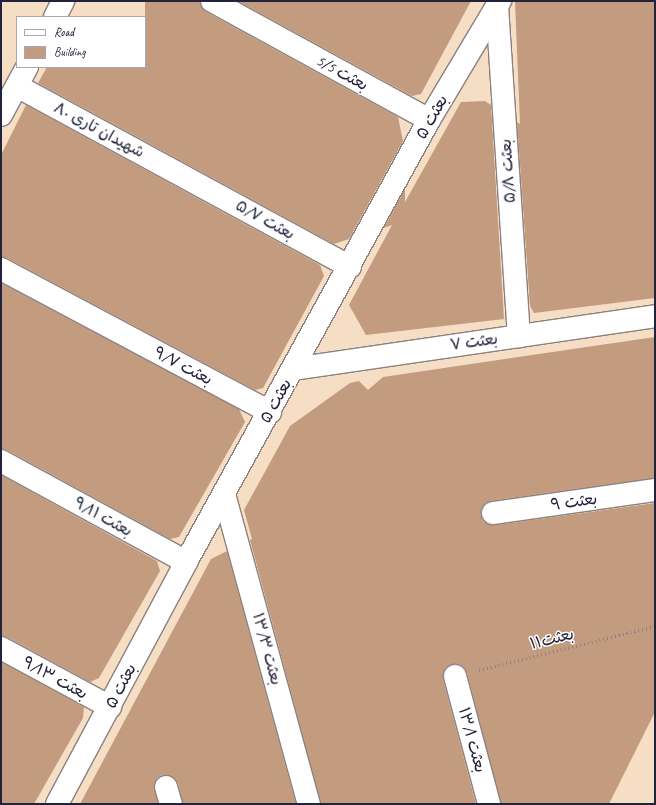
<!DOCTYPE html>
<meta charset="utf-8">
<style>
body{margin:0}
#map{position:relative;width:656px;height:805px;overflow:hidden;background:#f5dec4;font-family:Caveat,"Playpen Sans Arabic",sans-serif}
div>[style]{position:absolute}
.building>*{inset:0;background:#c39c80}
.path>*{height:2.5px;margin-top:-1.25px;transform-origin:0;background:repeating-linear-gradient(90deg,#8c8080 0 1px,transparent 0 4px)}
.roads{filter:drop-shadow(1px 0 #8c8080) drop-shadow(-1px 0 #8c8080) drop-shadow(0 1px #8c8080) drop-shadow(0 -1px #8c8080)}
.minor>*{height:22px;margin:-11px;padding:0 11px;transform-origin:11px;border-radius:11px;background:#fff}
span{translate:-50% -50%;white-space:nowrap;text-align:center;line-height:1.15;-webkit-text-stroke:3px #fff;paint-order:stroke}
.street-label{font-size:16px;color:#22223b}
.frame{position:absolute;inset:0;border:2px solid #22223b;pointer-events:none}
.legend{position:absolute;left:16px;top:16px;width:130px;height:52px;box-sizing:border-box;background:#fff;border:1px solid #a7a7b1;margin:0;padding:5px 7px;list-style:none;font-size:12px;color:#22223b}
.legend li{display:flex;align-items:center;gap:8px;height:20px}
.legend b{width:20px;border:1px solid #a7a7b1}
</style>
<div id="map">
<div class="building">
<div style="clip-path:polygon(145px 1px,200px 1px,201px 7px,206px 12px,398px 117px,403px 141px,349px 239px,334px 244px,38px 83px,47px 67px,145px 67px)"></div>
<div style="clip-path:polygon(238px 1px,471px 1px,421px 94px,412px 96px)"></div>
<div style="clip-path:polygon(515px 1px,655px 1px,655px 298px,534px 313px,530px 306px,517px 122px,520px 124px)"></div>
<div style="clip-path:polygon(485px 101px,491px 105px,504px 319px,366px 335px,349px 305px,392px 225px,384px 228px,405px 189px,405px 202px,461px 102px)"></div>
<div style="clip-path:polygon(26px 105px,320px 265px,324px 276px,263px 388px,255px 390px,7px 258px,1px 257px,1px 155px)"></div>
<div style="clip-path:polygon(1px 283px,239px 409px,245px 422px,179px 537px,170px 539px,7px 450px,1px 449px)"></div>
<div style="clip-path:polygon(655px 337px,655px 478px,491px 501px,485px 503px,481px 509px,481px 514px,483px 521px,489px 525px,495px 525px,655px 503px,655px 712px,609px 804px,501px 804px,467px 673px,464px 667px,459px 664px,452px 664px,446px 667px,443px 673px,443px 679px,476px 804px,321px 804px,250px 540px,252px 539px,244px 510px,290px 426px,350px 383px,359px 381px,368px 390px,383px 377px)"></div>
<div style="clip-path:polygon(1px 475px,157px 561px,160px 571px,99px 678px,90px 682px,7px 637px,1px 636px)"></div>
<div style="clip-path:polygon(227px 551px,296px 804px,183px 804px,178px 783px,174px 778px,169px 775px,162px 775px,157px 778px,154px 784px,158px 804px,80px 804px,211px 559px)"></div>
<div style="clip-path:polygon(1px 662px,84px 707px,83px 718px,34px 804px,1px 804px)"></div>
</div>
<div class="path">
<div style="left:479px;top:670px;width:181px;rotate:-14deg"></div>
</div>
<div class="roads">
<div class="minor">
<div style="left:212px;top:1px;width:247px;rotate:28.7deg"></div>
<div style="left:497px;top:6px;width:331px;rotate:86.2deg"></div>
<div style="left:55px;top:17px;width:18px;rotate:-63deg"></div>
<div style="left:17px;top:86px;width:379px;rotate:28.5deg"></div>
<div style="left:1px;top:115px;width:55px;rotate:-61.6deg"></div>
<div style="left:1px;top:269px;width:305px;rotate:28deg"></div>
<div style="left:293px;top:369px;width:366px;rotate:-8.3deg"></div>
<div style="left:1px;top:461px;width:211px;rotate:28.6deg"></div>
<div style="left:224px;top:494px;width:321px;rotate:74.7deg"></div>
<div style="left:493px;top:513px;width:164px;rotate:-8.1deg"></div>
<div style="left:1px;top:648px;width:124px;rotate:28.4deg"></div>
<div style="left:455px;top:676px;width:132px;rotate:75.1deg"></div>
<div style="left:166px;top:787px;width:18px;rotate:74deg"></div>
<div style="left:57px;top:804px;width:274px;rotate:-61.9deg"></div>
<div style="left:186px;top:562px;width:504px;rotate:-61.2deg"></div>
<div style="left:429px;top:120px;width:139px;rotate:-59.2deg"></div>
</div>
</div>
<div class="street-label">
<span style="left:342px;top:73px;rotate:29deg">بعثت 5/5</span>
<span style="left:432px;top:117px;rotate:-60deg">بعثت ۵</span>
<span style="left:99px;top:130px;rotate:28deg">شهیدان تاری ۸۰</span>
<span style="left:508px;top:171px;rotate:-94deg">بعثت ۵/۸</span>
<span style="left:265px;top:220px;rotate:29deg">بعثت ۵/۷</span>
<span style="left:474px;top:342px;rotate:-8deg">بعثت ۷</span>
<span style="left:183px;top:366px;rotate:28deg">بعثت ۹/۷</span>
<span style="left:276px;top:401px;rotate:-61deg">بعثت ۵</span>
<span style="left:574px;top:502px;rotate:-8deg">بعثت ۹</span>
<span style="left:103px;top:517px;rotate:29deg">بعثت ۹/۱۱</span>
<span style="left:552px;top:639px;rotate:-14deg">بعثت۱۱</span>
<span style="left:267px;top:649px;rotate:75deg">بعثت ۱۳/۳</span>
<span style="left:55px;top:678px;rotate:29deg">بعثت ۹/۱۳</span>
<span style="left:121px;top:686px;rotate:-62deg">بعثت ۵</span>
<span style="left:472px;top:740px;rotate:75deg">بعثت ۱۳/۱</span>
</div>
<div class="frame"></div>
<ul class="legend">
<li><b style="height:5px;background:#fff"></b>Road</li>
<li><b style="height:11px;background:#c39c80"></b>Building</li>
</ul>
</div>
